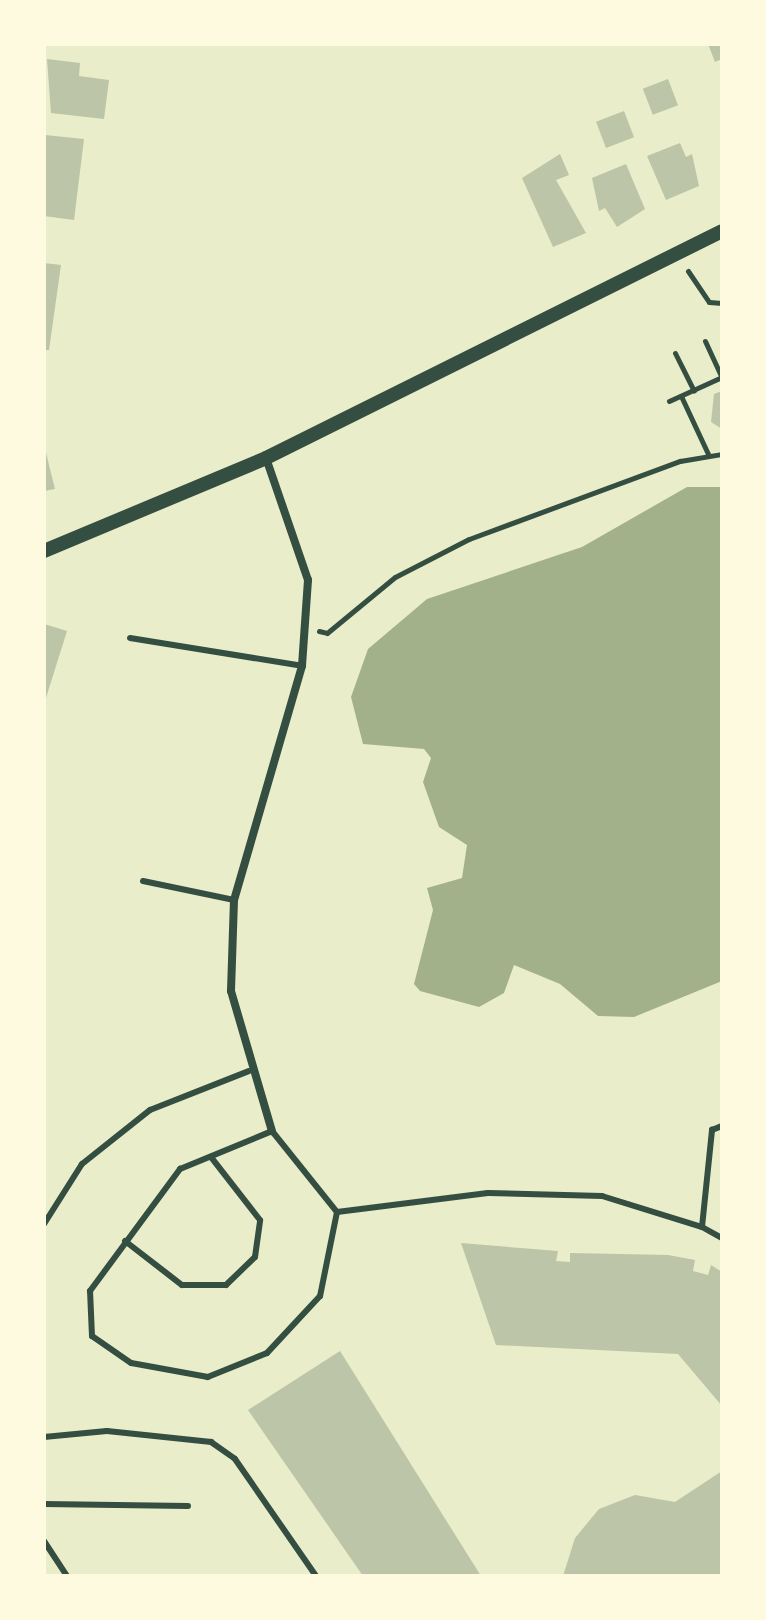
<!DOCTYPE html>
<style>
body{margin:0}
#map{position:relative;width:766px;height:1620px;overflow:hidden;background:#e9edc9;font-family:Commissioner,sans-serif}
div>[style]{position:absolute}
.water>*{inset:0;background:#a3b18a}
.building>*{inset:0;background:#bcc5a7;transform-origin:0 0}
.path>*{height:5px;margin:-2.5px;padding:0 2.5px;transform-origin:2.5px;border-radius:2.5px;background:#344e41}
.service>*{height:6px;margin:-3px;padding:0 3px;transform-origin:3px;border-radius:3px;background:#344e41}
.minor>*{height:8px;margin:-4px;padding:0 4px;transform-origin:4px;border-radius:4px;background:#344e41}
.tertiary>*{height:14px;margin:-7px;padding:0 7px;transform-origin:7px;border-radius:7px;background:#344e41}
span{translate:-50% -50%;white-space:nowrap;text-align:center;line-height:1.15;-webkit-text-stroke:8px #fefae0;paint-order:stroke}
.frame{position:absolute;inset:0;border:46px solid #fefae0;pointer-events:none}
</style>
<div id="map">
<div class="water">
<div style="clip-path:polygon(687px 487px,722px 487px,722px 981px,634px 1017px,598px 1016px,560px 984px,514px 965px,504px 993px,479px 1007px,420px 991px,414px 984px,433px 910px,427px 888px,462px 878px,467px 845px,439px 827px,423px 782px,431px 758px,424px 749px,363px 744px,351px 697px,368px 649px,427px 599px,582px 547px)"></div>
</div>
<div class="building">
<div style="clip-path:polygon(708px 44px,722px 44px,722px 59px,715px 62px)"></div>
<div style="clip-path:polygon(47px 59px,80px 63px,79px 76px,109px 80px,104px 119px,51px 113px)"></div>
<div style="left:668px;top:79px;width:28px;height:27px;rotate:69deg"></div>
<div style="left:624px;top:111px;width:28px;height:30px;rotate:69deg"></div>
<div style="clip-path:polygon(45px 135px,84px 139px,74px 220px,44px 216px)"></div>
<div style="clip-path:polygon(680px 143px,686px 157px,692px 154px,699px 186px,666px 200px,647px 156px)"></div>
<div style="clip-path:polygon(560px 154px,569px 175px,556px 180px,586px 233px,553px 247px,522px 178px)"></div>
<div style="clip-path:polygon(626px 164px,645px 209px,617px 227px,605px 208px,599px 211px,592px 178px)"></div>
<div style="clip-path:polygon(44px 263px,61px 265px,49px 350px,44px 350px)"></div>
<div style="clip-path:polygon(722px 391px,722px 429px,711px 422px,714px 394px)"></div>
<div style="clip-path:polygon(44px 445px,55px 489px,44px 491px)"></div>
<div style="clip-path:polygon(44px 624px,67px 631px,45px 701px,44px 701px)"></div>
<div style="clip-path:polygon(461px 1243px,558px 1251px,556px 1261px,570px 1262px,570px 1253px,668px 1255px,695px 1260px,693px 1271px,708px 1275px,711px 1265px,722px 1272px,722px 1406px,678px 1354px,496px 1345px)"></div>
<div style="clip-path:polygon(340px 1351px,481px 1576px,363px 1576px,248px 1410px)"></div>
<div style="clip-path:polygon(722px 1471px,722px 1576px,563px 1576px,575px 1538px,599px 1509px,635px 1495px,675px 1502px)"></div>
</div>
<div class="path">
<div style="left:688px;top:271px;width:37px;rotate:56deg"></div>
<div style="left:709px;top:302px;width:13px;rotate:4deg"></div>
<div style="left:705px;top:341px;width:41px;rotate:65.3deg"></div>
<div style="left:675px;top:353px;width:42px;rotate:63.4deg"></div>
<div style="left:681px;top:396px;width:64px;rotate:65deg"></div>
<div style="left:669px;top:401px;width:58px;rotate:-24.4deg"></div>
<div style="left:319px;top:631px;width:8px;rotate:14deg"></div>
<div style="left:327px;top:633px;width:88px;rotate:-39.5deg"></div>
<div style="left:395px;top:577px;width:83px;rotate:-27.2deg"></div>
<div style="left:469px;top:539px;width:225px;rotate:-20.3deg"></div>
<div style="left:680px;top:461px;width:43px;rotate:-9.5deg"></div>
</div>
<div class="service">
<div style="left:130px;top:638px;width:174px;rotate:9.2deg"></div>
<div style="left:143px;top:881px;width:93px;rotate:11.8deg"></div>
<div style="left:337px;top:1212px;width:86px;rotate:101.4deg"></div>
<div style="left:320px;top:1296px;width:78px;rotate:132.9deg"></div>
<div style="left:267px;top:1353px;width:64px;rotate:157.9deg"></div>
<div style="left:208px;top:1377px;width:78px;rotate:-169.7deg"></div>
<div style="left:131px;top:1363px;width:47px;rotate:-145.3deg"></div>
<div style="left:92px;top:1336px;width:45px;rotate:-92.5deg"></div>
<div style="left:90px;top:1291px;width:152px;rotate:-53.6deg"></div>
<div style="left:180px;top:1169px;width:100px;rotate:-22.4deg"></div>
<div style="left:272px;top:1131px;width:104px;rotate:51.3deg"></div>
<div style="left:337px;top:1212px;width:152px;rotate:-7.2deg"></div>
<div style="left:488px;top:1193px;width:114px;rotate:1.5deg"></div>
<div style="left:602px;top:1196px;width:105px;rotate:17.2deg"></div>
<div style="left:702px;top:1227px;width:98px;rotate:-84.1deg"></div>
<div style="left:712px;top:1130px;width:11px;rotate:-22deg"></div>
<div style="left:44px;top:1224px;width:71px;rotate:-57.7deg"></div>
<div style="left:82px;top:1164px;width:87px;rotate:-38.5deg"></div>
<div style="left:150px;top:1110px;width:106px;rotate:-21.5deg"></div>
<div style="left:702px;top:1227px;width:23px;rotate:29deg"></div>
<div style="left:125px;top:1241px;width:72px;rotate:37.7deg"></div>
<div style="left:182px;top:1285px;width:44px"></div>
<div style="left:226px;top:1285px;width:40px;rotate:-44deg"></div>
<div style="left:255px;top:1257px;width:37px;rotate:-82deg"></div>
<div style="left:260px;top:1220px;width:80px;rotate:-127.9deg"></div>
<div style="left:44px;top:1437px;width:63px;rotate:-5.4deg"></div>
<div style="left:107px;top:1431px;width:105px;rotate:6deg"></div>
<div style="left:211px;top:1442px;width:29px;rotate:35deg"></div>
<div style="left:235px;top:1459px;width:142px;rotate:55.3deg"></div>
<div style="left:44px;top:1504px;width:144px;rotate:0.8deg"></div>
<div style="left:44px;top:1541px;width:42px;rotate:56.7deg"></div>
</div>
<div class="minor">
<div style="left:266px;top:458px;width:129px;rotate:71deg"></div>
<div style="left:308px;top:580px;width:86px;rotate:94deg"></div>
<div style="left:302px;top:666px;width:244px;rotate:106.2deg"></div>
<div style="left:234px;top:900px;width:91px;rotate:91.9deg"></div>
<div style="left:231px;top:991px;width:146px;rotate:73.7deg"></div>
</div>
<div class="tertiary">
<div style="left:44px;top:551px;width:241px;rotate:-22.7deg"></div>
<div style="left:266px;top:458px;width:509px;rotate:-26.46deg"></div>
</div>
<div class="frame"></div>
</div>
